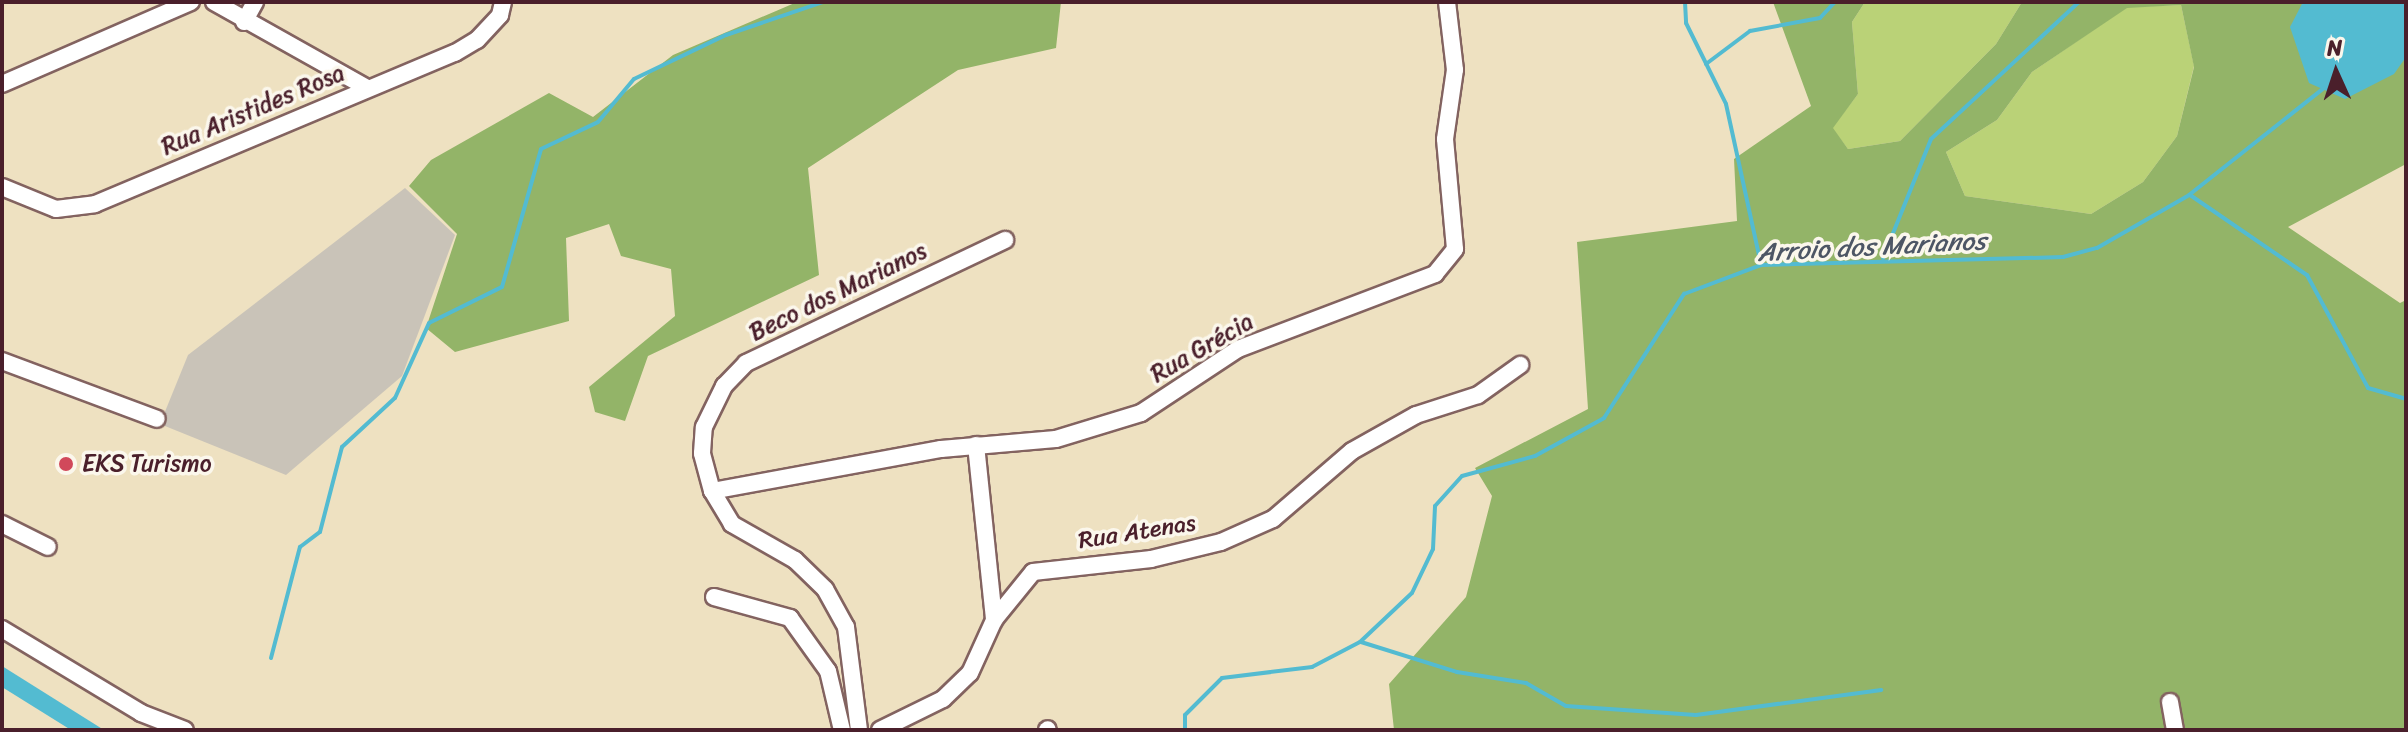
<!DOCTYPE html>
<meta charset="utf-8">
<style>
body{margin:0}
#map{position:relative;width:2408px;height:732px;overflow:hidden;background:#eee1c1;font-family:Sriracha,sans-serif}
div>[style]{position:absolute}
.industrial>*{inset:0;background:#c9c3b8}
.green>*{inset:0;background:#bad277}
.forest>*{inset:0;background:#93b468}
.water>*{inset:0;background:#53bbd1}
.stream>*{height:4px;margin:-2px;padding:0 2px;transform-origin:2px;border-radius:2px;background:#53bbd1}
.roads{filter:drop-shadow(2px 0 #836360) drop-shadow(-2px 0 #836360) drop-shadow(0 2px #836360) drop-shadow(0 -2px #836360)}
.street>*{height:16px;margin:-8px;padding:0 8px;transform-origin:8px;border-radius:8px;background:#fff}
.dots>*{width:22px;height:22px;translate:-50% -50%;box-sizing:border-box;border:4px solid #fbf7ec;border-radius:50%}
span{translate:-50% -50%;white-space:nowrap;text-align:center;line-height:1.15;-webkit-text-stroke:7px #fbf7ec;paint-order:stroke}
.street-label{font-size:24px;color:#4a1f2b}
.poi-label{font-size:24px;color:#4a1f2b}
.left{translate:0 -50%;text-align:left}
.water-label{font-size:26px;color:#4d5665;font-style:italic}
.frame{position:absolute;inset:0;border:4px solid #4a1f2b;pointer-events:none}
.north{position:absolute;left:2296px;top:32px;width:80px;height:80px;-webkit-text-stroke:6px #fbf7ec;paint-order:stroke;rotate:357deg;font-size:22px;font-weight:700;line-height:32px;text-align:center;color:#4a1f2b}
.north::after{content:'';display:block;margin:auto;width:28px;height:36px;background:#4a1f2b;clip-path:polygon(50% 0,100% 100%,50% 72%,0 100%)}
</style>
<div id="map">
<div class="industrial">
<div style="clip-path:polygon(405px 188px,455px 235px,402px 376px,286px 475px,160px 424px,188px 355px)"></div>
</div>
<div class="green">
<div style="clip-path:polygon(1865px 2px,2022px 2px,1996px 44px,1900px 141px,1848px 149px,1832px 128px,1858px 94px,1852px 22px)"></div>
<div style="clip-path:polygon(2181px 5px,2194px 66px,2177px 136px,2143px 182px,2091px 214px,1965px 196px,1946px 152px,1997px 120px,2032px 72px,2127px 7px)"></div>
</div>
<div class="forest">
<div style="clip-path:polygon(797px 2px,1061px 2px,1056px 48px,958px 70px,808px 168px,819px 275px,648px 356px,625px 421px,595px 412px,589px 387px,675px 316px,671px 269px,621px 256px,609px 224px,566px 238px,569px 321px,455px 352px,426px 328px,457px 234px,409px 186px,431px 160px,549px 93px,593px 117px,673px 55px)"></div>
<div style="clip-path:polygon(evenodd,1773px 2px,1865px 2px,1852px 22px,1858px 94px,1833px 128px,1848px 149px,1900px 141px,1996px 44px,2022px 2px,2406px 2px,2406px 164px,2288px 227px,2400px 303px,2406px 300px,2406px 730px,1394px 730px,1389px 684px,1466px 597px,1492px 496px,1475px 468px,1588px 409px,1577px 242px,1737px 221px,1734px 159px,1811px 106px,1773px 2px,2181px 5px,2194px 67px,2177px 136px,2143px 182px,2091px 214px,1965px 196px,1946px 152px,1997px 120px,2032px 72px,2127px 8px,2181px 5px)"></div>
</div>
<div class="water">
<div style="clip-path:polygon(2303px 2px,2406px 2px,2406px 57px,2394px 74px,2345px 99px,2309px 83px,2290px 27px)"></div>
<div style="clip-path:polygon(2px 666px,104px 730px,71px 730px,2px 687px)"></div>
</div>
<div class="stream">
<div style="left:1685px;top:2px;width:21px;rotate:87deg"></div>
<div style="left:1686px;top:23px;width:90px;rotate:63.7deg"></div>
<div style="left:1726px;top:104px;width:165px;rotate:77.7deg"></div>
<div style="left:1706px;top:64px;width:55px;rotate:-36.9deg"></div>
<div style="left:1750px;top:31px;width:71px;rotate:-10.5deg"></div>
<div style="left:1820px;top:18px;width:22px;rotate:-47deg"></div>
<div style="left:2190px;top:195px;width:142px;rotate:34.4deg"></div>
<div style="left:2307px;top:275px;width:128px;rotate:61.6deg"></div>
<div style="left:2368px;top:388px;width:40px;rotate:16deg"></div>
<div style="left:1883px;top:258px;width:128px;rotate:-68deg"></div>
<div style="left:1931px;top:139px;width:202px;rotate:-42.8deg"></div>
<div style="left:1361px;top:642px;width:101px;rotate:17.4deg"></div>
<div style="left:1457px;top:672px;width:70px;rotate:9.1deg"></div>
<div style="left:1526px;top:683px;width:46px;rotate:29.9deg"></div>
<div style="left:1566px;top:706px;width:130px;rotate:4deg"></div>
<div style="left:1696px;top:715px;width:187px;rotate:-7.7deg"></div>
<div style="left:271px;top:658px;width:115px;rotate:-75.4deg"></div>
<div style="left:300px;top:547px;width:25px;rotate:-37deg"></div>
<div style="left:320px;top:532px;width:88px;rotate:-75.5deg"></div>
<div style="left:342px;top:447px;width:72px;rotate:-42.8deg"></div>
<div style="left:395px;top:398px;width:82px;rotate:-65.6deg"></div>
<div style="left:429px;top:323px;width:81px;rotate:-26.3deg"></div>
<div style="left:502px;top:287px;width:143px;rotate:-74.2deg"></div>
<div style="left:541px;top:149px;width:63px;rotate:-25.3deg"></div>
<div style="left:598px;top:122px;width:56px;rotate:-50.1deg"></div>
<div style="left:634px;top:79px;width:102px;rotate:-25.6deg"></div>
<div style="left:726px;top:35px;width:102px;rotate:-18.8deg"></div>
<div style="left:1185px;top:730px;width:15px;rotate:-90deg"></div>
<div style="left:1185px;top:715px;width:52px;rotate:-45deg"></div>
<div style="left:1222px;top:678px;width:91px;rotate:-7deg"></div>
<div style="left:1312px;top:667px;width:54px;rotate:-27.5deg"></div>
<div style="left:1360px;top:642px;width:71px;rotate:-43.3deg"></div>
<div style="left:1412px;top:593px;width:49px;rotate:-64.5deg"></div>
<div style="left:1433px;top:549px;width:43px;rotate:-87.3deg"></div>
<div style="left:1435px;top:506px;width:40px;rotate:-48deg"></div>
<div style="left:1462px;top:476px;width:76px;rotate:-15.3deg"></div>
<div style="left:1535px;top:456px;width:79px;rotate:-28.8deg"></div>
<div style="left:1604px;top:418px;width:148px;rotate:-57.2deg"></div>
<div style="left:1684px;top:294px;width:82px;rotate:-20.6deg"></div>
<div style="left:1761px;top:265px;width:302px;rotate:-1.5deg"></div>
<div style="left:2063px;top:257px;width:35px;rotate:-15deg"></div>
<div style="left:2097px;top:248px;width:106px;rotate:-29.9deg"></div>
<div style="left:2189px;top:195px;width:172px;rotate:-38.4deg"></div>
</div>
<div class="roads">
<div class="street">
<div style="left:214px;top:2px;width:176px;rotate:29.3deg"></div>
<div style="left:244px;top:22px;width:23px;rotate:-61deg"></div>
<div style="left:2px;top:84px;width:206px;rotate:-23.5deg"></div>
<div style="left:2px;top:187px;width:58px;rotate:22.2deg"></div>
<div style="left:56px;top:209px;width:39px;rotate:-7deg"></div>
<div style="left:95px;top:204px;width:390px;rotate:-22.8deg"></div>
<div style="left:455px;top:53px;width:26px;rotate:-31deg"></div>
<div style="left:477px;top:40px;width:34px;rotate:-47deg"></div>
<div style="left:500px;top:15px;width:13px;rotate:-77deg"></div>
<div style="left:2px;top:361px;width:165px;rotate:20.5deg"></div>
<div style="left:976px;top:445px;width:176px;rotate:84.1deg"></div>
<div style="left:712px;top:491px;width:233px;rotate:-10.4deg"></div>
<div style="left:941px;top:449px;width:115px;rotate:-5deg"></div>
<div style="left:1056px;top:439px;width:89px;rotate:-17deg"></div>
<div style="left:1141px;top:413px;width:116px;rotate:-33.4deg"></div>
<div style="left:1238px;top:349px;width:211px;rotate:-20.8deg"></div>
<div style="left:1435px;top:274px;width:32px;rotate:-51deg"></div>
<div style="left:1455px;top:249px;width:110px;rotate:-95.2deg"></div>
<div style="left:1445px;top:139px;width:70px;rotate:-81.8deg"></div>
<div style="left:1455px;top:70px;width:68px;rotate:-96.7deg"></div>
<div style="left:2px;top:524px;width:51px;rotate:26.6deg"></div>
<div style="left:714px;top:597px;width:79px;rotate:15.4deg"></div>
<div style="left:790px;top:618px;width:65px;rotate:54.4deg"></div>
<div style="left:828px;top:671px;width:61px;rotate:76.7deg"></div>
<div style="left:2px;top:629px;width:162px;rotate:31.1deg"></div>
<div style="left:141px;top:713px;width:47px;rotate:21.1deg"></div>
<div style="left:2170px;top:702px;width:28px;rotate:80deg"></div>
<div style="left:859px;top:730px;width:104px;rotate:-97.2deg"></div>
<div style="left:846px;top:627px;width:43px;rotate:-118.9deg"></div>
<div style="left:825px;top:589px;width:42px;rotate:-136deg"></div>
<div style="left:795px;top:560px;width:73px;rotate:-150.3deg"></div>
<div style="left:732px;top:524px;width:39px;rotate:-121deg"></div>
<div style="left:712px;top:491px;width:39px;rotate:-105deg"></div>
<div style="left:702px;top:453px;width:26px;rotate:-86deg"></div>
<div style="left:704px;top:427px;width:46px;rotate:-64deg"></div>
<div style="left:724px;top:386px;width:32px;rotate:-46deg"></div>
<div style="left:746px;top:363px;width:287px;rotate:-25.4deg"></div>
<div style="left:880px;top:730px;width:70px;rotate:-26.2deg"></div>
<div style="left:943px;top:699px;width:37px;rotate:-44deg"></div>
<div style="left:970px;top:673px;width:58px;rotate:-65.6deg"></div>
<div style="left:994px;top:620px;width:62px;rotate:-50.9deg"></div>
<div style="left:1033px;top:572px;width:119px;rotate:-6.3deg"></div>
<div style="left:1151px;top:559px;width:72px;rotate:-13.7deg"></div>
<div style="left:1221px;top:542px;width:57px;rotate:-23.9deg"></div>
<div style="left:1273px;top:519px;width:104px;rotate:-40.7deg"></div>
<div style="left:1352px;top:451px;width:73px;rotate:-29.4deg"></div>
<div style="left:1416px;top:415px;width:65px;rotate:-17.9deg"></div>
<div style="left:1478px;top:395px;width:52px;rotate:-35.5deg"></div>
<div style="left:1047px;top:730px;width:1px;rotate:-45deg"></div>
</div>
</div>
<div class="dots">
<div style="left:66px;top:464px;background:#d1495b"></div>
</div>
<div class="street-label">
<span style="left:253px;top:110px;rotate:-23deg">Rua Aristides Rosa</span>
<span style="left:838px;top:292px;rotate:-26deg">Beco dos Marianos</span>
<span style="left:1202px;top:348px;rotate:-30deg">Rua Grécia</span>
<span style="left:1137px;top:532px;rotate:-9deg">Rua Atenas</span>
</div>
<div class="poi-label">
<span class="left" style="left:82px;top:464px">EKS Turismo</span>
</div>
<div class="water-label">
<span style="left:1872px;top:247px;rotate:-3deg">Arroio dos Marianos</span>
</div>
<div class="frame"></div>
<div class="north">N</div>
</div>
